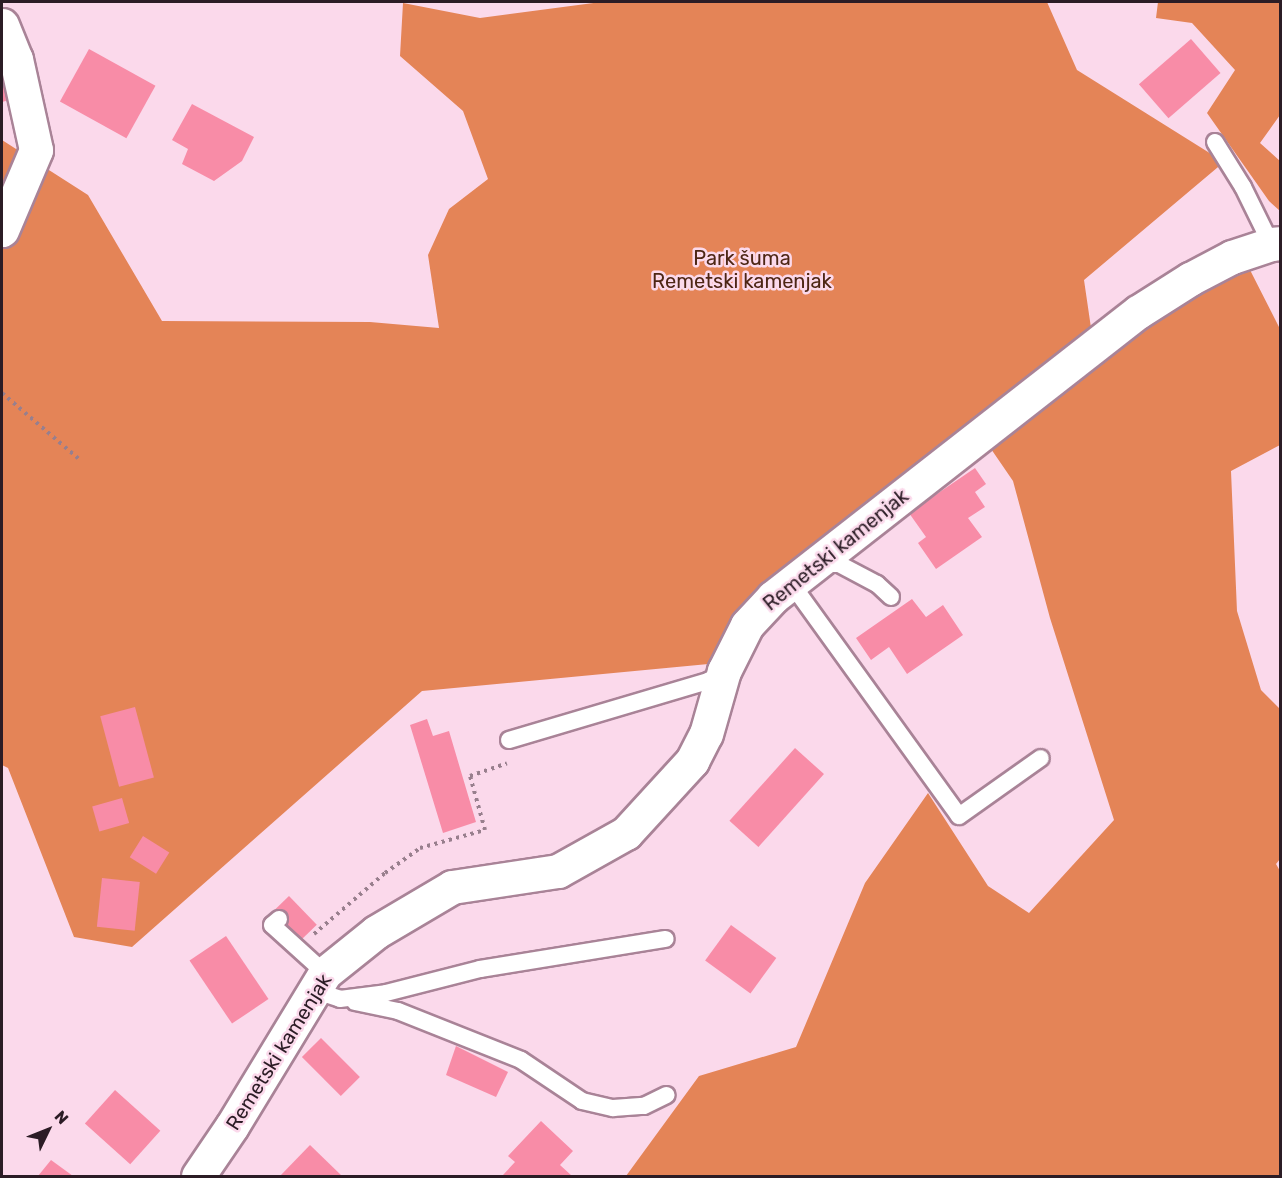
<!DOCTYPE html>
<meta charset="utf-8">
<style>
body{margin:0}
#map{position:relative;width:1282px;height:1178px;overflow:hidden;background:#fbd9eb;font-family:Rubik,sans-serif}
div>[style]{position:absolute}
.forest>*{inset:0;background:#e48457}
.building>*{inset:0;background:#f88ca7;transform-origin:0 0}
.path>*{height:4px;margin-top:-2px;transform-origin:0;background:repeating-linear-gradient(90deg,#987f8d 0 3px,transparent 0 7.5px)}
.roads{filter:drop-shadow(2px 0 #a98397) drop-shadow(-2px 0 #a98397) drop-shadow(0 2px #a98397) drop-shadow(0 -2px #a98397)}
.service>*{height:16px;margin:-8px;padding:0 8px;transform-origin:8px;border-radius:8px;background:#fff}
.minor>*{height:33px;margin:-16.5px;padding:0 16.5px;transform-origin:16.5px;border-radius:16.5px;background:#fff}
span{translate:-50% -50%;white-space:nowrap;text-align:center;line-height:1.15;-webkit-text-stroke:5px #fbd9eb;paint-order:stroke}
.park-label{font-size:20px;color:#4d2614}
.street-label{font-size:20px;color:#2b1c25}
.frame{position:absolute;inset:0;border:3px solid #2b1c25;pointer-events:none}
.north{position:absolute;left:18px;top:1100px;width:60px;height:60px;-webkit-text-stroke:4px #fbd9eb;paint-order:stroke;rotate:47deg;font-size:16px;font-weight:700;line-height:24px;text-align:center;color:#2b1c25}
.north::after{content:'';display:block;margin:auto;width:21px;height:27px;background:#2b1c25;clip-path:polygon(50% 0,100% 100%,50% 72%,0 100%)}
</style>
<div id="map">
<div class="forest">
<div style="clip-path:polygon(601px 2px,1047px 2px,1077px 70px,1224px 162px,1084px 280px,1096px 362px,1194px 292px,1249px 268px,1280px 329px,1280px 445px,1231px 471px,1237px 611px,1261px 690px,1280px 709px,1280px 859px,1276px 864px,1280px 871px,1280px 1176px,626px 1176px,699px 1076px,796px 1047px,865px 883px,928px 793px,988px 886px,1029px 913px,1114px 820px,1050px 618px,1013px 481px,976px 427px,719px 663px,422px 691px,132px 947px,74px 937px,8px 768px,2px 765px,2px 140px,88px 195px,162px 321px,370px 322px,439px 328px,428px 255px,449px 209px,488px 179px,463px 111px,400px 56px,403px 3px,480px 18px)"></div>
<div style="clip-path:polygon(1158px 2px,1280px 2px,1280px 115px,1260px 143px,1280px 161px,1280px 211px,1269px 201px,1207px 113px,1235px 70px,1192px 23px,1156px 18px)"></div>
</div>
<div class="building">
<div style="left:1191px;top:39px;width:45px;height:69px;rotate:49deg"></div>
<div style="left:89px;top:49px;width:76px;height:60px;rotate:29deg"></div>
<div style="clip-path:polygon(2px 75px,9px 100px,2px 102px)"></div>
<div style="clip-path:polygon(192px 104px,254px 137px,242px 161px,214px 181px,182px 164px,188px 149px,172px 140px)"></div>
<div style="clip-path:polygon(975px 468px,986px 484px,975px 492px,985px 507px,968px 518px,982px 537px,936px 569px,918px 543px,926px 537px,909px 513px)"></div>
<div style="clip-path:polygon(912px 599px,926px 617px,943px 605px,963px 635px,907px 674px,889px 647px,871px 660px,856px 638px)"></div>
<div style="left:135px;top:707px;width:73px;height:36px;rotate:75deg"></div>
<div style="clip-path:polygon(427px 719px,433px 736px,449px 731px,476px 822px,443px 833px,410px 725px)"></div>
<div style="left:795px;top:748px;width:39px;height:98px;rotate:42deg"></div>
<div style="left:122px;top:798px;width:26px;height:31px;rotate:74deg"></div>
<div style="left:143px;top:836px;width:31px;height:25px;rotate:32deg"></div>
<div style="left:102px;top:878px;width:38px;height:49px;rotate:6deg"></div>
<div style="left:289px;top:896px;width:40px;height:23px;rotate:46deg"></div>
<div style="left:731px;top:925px;width:56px;height:44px;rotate:36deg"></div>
<div style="left:226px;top:936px;width:76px;height:44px;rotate:56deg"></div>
<div style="left:321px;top:1038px;width:55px;height:27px;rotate:45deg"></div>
<div style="clip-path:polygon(456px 1046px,508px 1072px,496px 1097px,446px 1075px)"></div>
<div style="left:115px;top:1090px;width:61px;height:45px;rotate:42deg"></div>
<div style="clip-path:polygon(541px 1121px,573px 1151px,560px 1165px,572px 1176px,505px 1176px,503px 1175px,515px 1162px,508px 1156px)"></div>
<div style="clip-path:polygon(310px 1145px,342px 1176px,280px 1176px)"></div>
<div style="clip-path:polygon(51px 1160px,73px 1176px,38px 1176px)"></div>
</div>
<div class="path">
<div style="left:2px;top:393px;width:101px;rotate:40.6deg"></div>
<div style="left:314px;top:934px;width:94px;rotate:-40.7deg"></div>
<div style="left:385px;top:873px;width:43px;rotate:-35.5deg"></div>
<div style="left:420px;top:848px;width:67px;rotate:-15.5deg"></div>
<div style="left:485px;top:830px;width:56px;rotate:-105.5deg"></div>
<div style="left:470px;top:776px;width:39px;rotate:-19deg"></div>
</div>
<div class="roads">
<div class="service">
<div style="left:1215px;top:142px;width:53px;rotate:58.1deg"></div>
<div style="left:1243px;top:187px;width:64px;rotate:63.8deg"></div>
<div style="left:819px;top:564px;width:20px"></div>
<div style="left:839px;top:564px;width:43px;rotate:27.8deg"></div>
<div style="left:877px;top:584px;width:19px;rotate:43deg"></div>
<div style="left:791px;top:583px;width:287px;rotate:54.2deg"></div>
<div style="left:959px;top:816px;width:100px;rotate:-35.3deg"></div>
<div style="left:509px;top:740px;width:208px;rotate:-16.5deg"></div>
<div style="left:708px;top:681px;width:18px;rotate:-29deg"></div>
<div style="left:279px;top:919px;width:9px;rotate:139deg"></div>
<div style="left:272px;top:925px;width:72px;rotate:42.2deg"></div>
<div style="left:313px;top:990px;width:28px;rotate:18deg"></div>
<div style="left:340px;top:999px;width:46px;rotate:-7.4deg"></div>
<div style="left:386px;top:993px;width:97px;rotate:-14.3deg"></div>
<div style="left:480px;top:969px;width:188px;rotate:-9.2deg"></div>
<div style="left:355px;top:1002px;width:44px;rotate:11.8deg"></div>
<div style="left:398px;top:1011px;width:132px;rotate:21.7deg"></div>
<div style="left:521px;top:1060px;width:73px;rotate:33.9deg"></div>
<div style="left:582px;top:1101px;width:32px;rotate:13deg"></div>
<div style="left:613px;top:1108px;width:31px;rotate:-4deg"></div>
<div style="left:644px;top:1106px;width:25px;rotate:-26deg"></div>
</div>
<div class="minor">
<div style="left:2px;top:25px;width:37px;rotate:68deg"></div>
<div style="left:16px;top:59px;width:93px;rotate:77.6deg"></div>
<div style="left:36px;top:150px;width:87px;rotate:113deg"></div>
<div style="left:198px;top:1176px;width:60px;rotate:-55.8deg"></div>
<div style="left:232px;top:1126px;width:179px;rotate:-58.7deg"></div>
<div style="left:325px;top:973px;width:65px;rotate:-38.8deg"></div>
<div style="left:376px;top:932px;width:88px;rotate:-30.6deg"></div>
<div style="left:452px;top:887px;width:107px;rotate:-8.6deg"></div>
<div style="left:558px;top:871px;width:78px;rotate:-29.2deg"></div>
<div style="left:626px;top:833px;width:98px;rotate:-47.5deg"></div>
<div style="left:692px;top:761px;width:30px;rotate:-63deg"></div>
<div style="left:706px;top:734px;width:66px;rotate:-74.1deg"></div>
<div style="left:724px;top:671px;width:51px;rotate:-63.4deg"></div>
<div style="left:747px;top:625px;width:38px;rotate:-47deg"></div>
<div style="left:773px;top:597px;width:463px;rotate:-38deg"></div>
<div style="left:1138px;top:312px;width:62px;rotate:-32.4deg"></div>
<div style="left:1190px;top:279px;width:47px;rotate:-27.6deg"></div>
<div style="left:1232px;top:257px;width:41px;rotate:-18.4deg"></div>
<div style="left:1271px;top:244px;width:9px;rotate:-6deg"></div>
</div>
</div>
<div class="park-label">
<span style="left:742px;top:270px">Park šuma<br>Remetski kamenjak</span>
</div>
<div class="street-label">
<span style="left:836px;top:550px;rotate:-39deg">Remetski kamenjak</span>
<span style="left:279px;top:1052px;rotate:-58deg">Remetski kamenjak</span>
</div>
<div class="frame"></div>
<div class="north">N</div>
</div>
